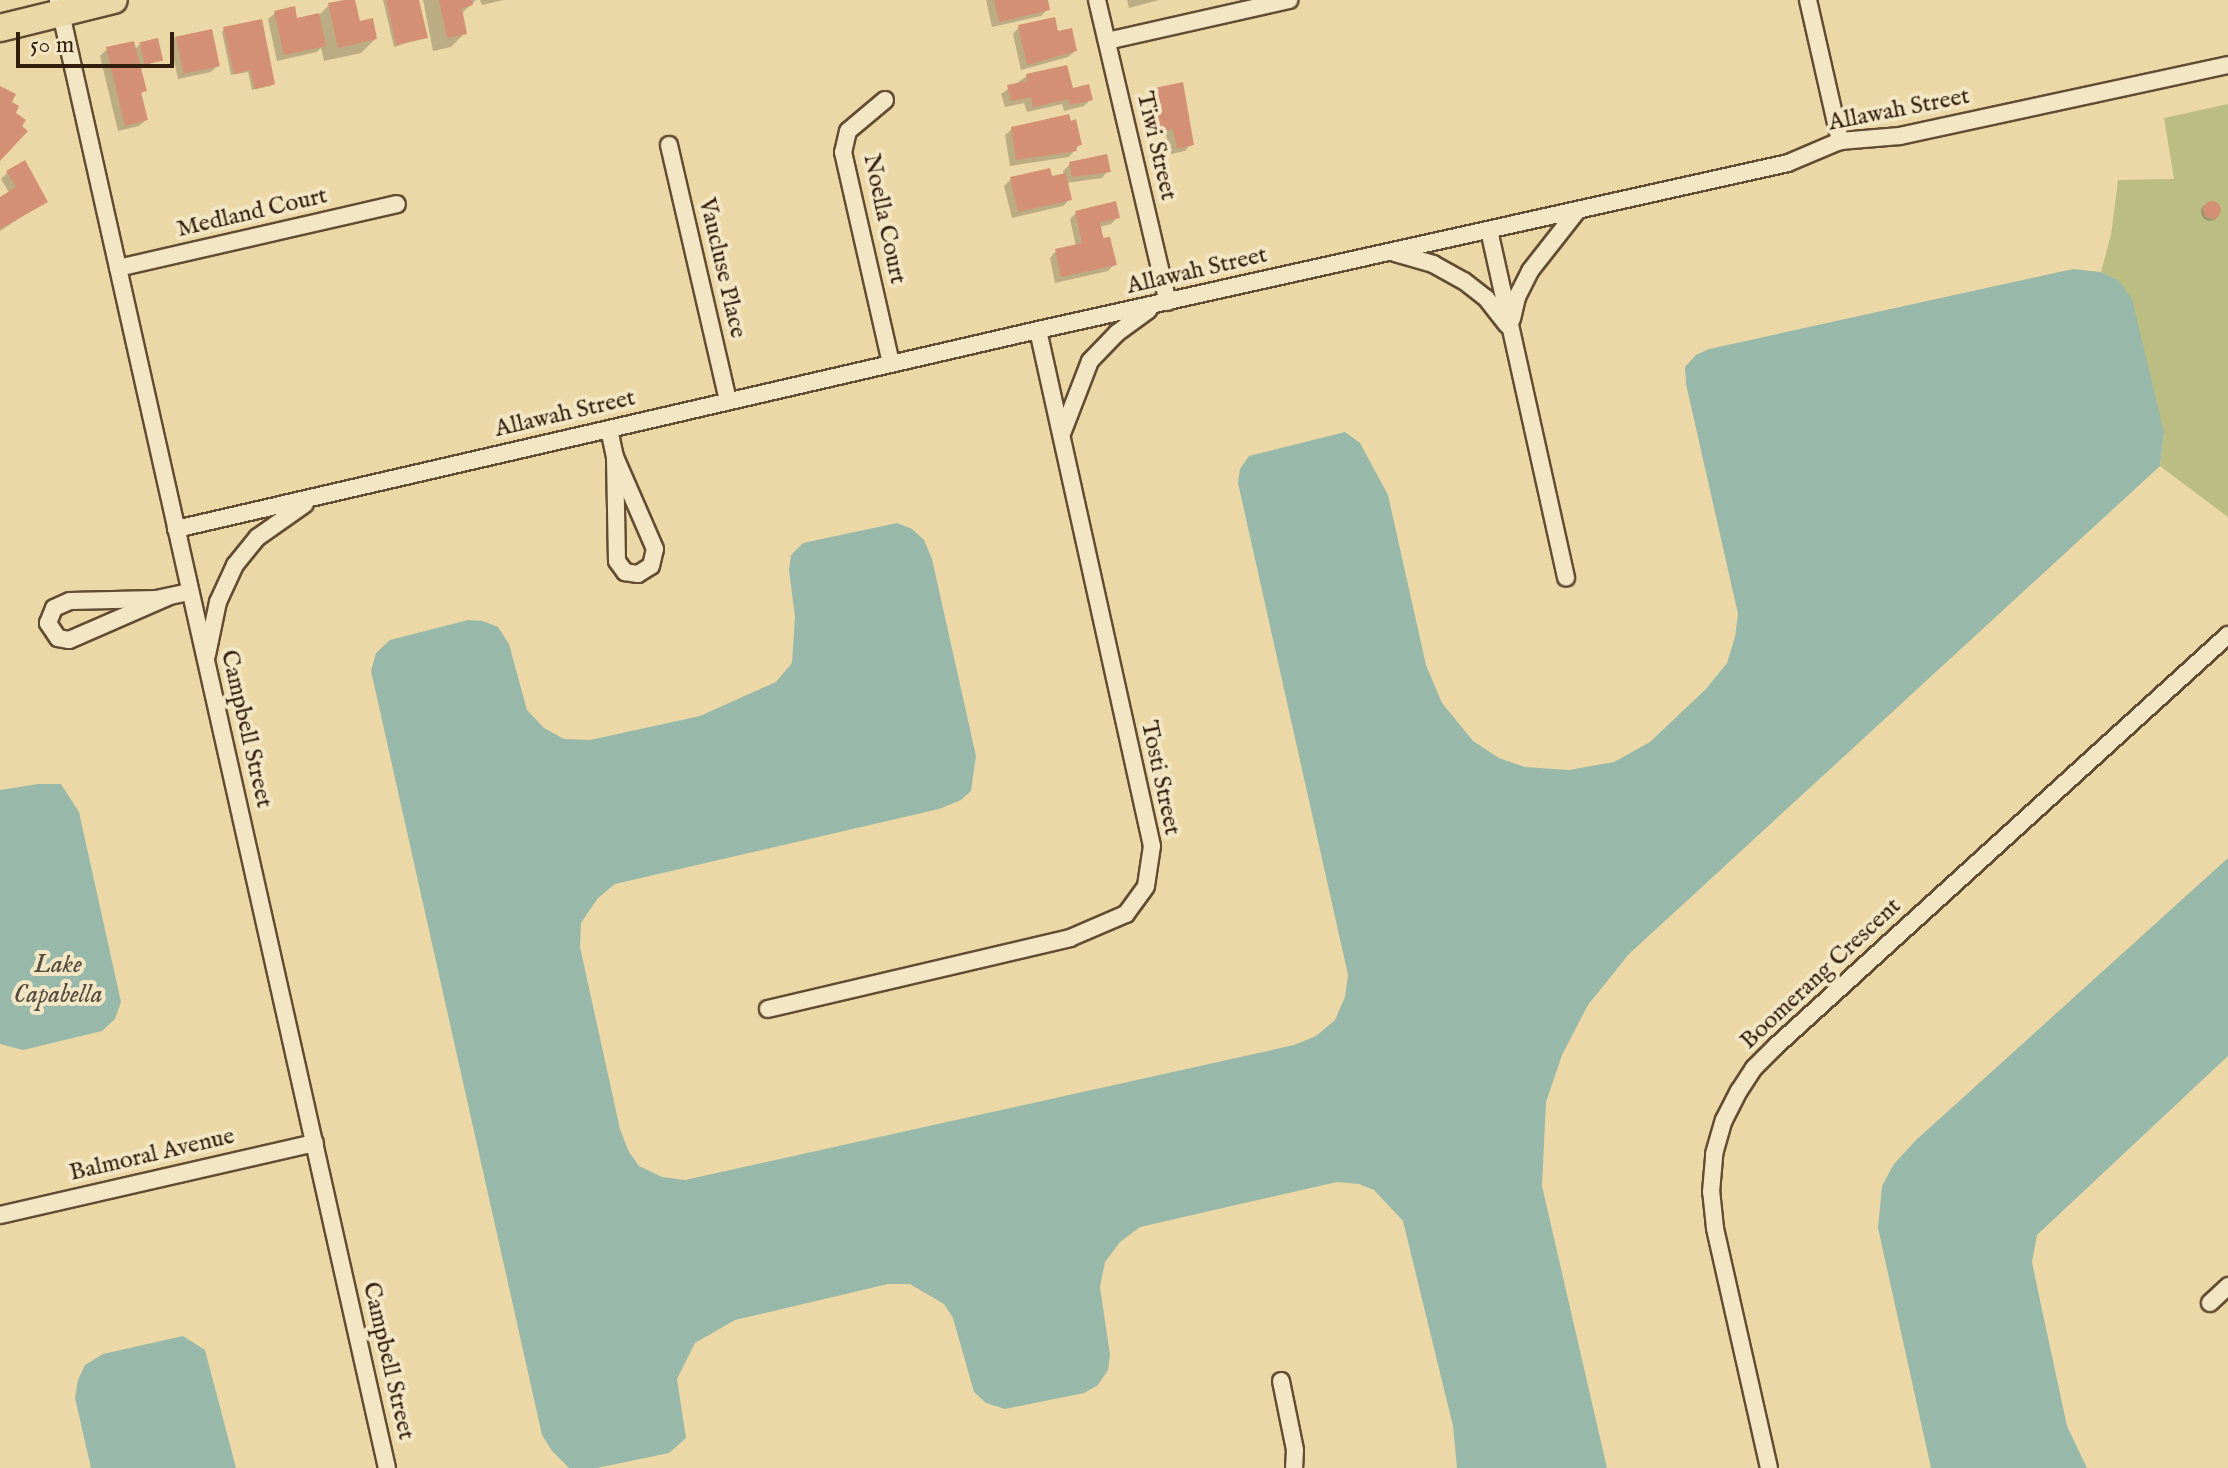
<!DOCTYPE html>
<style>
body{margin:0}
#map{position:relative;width:2228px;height:1468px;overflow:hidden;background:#ebd8a6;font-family:"IM FELL English",serif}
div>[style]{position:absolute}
.green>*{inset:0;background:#bcbd83}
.water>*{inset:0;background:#98b9a9}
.shadow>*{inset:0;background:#0003}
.round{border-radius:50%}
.building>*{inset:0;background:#d49074;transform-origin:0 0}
.roads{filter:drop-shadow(2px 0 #624c33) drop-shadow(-2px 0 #624c33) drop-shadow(0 2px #624c33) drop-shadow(0 -2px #624c33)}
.street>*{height:16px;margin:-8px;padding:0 8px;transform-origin:8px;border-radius:8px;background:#f2e6c5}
.primary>*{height:26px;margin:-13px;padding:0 13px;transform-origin:13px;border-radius:13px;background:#ebd8a6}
span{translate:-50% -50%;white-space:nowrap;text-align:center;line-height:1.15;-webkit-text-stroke:8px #f2e6c5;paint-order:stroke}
.street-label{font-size:24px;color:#341e0d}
.water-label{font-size:26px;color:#524c3c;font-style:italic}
.scale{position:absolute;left:16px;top:32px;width:158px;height:36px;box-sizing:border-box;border:4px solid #341e0d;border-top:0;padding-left:10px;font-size:24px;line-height:28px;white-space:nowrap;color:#341e0d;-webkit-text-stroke:6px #f2e6c5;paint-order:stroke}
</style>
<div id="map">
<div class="green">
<div style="clip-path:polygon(2228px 104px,2228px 517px,2160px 466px,2164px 432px,2118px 280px,2101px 272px,2111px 235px,2118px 180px,2174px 179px,2164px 118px)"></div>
</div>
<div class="water">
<div style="clip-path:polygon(2073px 269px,2101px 272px,2118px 280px,2132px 299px,2164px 432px,2160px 466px,1629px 954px,1588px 1005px,1562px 1055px,1546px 1102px,1542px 1186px,1607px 1468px,1457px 1468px,1453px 1426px,1403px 1221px,1374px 1190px,1359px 1184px,1337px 1182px,1140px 1227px,1120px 1242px,1105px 1262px,1100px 1287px,1110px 1355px,1108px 1370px,1098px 1385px,1084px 1393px,1005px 1409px,986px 1403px,974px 1392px,953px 1318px,944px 1304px,910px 1284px,888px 1284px,735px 1320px,695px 1343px,677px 1379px,686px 1438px,669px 1453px,597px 1468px,569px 1468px,552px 1451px,542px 1435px,371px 671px,376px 653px,390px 640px,468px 620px,483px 621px,498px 627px,509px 644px,527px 710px,544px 728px,564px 739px,590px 740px,700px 716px,776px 682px,792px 663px,795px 617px,789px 570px,791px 555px,803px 543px,897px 523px,912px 529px,924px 540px,932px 559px,976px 756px,971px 791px,961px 800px,939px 809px,615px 884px,598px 898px,581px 923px,580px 947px,620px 1129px,629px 1152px,639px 1166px,662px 1177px,685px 1180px,1294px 1045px,1316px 1036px,1335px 1020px,1345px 997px,1348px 975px,1238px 483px,1240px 469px,1249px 456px,1345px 432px,1360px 443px,1388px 495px,1426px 665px,1442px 703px,1473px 741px,1499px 758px,1525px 767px,1569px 770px,1614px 762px,1650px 742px,1706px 689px,1727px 663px,1735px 637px,1738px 614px,1686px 384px,1685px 367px,1696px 355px,1709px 349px)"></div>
<div style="clip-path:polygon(38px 784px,61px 784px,79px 812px,121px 1002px,115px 1019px,102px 1031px,23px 1050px,0 1044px,0 790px)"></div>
<div style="clip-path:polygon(2228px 858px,2228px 1056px,2037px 1235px,2032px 1262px,2041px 1305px,2067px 1426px,2087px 1468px,1931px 1468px,1878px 1228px,1882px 1186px,1894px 1164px,1915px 1141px)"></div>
<div style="clip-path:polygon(183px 1336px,205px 1350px,236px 1468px,91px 1468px,75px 1398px,78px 1380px,85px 1365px,103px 1354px)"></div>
</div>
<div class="shadow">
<div style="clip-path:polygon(353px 0,358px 24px,375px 39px,361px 53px,324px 61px,321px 48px,317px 52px,277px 61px,268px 19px,275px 13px,295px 20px,319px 15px,329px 5px)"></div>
<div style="clip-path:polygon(383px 0,417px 0,426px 37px,394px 47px)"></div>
<div style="clip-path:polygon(423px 0,476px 0,462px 13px,465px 33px,451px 47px,433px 51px)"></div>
<div style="clip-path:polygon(480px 0,504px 0,482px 5px)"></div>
<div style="clip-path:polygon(986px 0,1046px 0,1048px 9px,1041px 16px,992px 27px)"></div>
<div style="clip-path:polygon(1127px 0,1159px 0,1129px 8px)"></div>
<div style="clip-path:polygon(1019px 27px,1056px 33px,1075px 51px,1068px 57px,1021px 70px,1013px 34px)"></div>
<div style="clip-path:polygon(224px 29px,273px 84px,270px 86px,252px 90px,248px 72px,231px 75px,222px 32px)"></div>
<div style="clip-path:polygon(176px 36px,218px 65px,211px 72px,178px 79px,170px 42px)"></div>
<div style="clip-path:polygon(140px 44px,161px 60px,139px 67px,145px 90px,139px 96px,146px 120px,139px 126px,118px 131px,100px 56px,107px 49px,135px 49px)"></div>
<div style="clip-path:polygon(1027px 76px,1071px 90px,1091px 99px,1084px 106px,1064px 111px,1062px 104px,1027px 112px,1024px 103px,1005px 107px,1001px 94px)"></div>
<div style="clip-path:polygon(1152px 91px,1191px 144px,1185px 151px,1171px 154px,1166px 135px,1154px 138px,1145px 98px)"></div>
<div style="clip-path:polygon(1012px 129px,1080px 144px,1069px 157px,1010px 166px,1005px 135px)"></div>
<div style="clip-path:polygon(1070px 164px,1108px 171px,1102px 178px,1066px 183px,1070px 199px,1063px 206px,1012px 218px,1004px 186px,1011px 179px,1064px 176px,1063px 171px)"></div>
<div style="clip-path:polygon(8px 172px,46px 201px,0 231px,0 199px,10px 194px,1px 179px)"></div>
<div class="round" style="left:2201px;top:203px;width:18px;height:18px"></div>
<div style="clip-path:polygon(1076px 213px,1118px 217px,1111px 224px,1099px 227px,1115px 264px,1108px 271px,1055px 283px,1050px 258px,1056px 251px,1076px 247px,1070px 219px)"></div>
</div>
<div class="building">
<div style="clip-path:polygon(344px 0,355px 0,360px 21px,373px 18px,377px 39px,338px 48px,328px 3px)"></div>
<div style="clip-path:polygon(386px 0,419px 0,428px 38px,396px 45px)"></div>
<div style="clip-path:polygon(439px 0,472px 0,473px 5px,462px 8px,467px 34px,447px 38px)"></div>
<div style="clip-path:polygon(994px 0,1048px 0,1050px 10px,999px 22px)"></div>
<div style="clip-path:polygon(295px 6px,297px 18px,319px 13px,326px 46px,284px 55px,274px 11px)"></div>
<div style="clip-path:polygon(1055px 17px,1058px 31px,1072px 28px,1077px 51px,1027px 65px,1018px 25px)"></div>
<div style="clip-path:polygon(262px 19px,275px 84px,255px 89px,250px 70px,234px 74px,223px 27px)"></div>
<div style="left:212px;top:29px;width:38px;height:37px;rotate:78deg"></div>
<div style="left:158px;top:38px;width:23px;height:19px;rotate:77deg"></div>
<div style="clip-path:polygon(134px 41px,147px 91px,141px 92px,148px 120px,125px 126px,106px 47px)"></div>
<div style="clip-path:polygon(1067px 65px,1073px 88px,1089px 84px,1093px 100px,1070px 105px,1069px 99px,1033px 107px,1031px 97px,1011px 101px,1007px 85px,1027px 81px,1026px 74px)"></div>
<div style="clip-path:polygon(1183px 82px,1194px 145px,1177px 149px,1173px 129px,1161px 132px,1150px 89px)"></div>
<div style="clip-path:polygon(0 86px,16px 94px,12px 102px,19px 106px,16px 113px,26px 120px,22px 126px,28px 131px,0 161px)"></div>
<div style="clip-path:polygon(1069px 114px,1071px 121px,1076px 119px,1082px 145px,1076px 146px,1077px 151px,1016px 160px,1011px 127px)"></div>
<div style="clip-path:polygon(1107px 154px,1111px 172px,1072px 177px,1069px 162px)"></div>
<div style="clip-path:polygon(25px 160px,48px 202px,0 229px,0 197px,16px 187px,6px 171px)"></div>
<div style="clip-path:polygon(1050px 168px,1052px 176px,1066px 173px,1072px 200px,1018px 212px,1010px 177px)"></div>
<div class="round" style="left:2203px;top:201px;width:18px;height:18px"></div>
<div style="clip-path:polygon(1116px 201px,1120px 218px,1100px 222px,1103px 238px,1110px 237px,1117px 265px,1061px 277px,1055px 249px,1082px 243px,1075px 211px)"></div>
</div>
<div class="roads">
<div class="street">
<div style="left:58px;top:0;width:1504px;rotate:77.37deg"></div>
<div style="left:1097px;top:0;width:310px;rotate:76.8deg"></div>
<div style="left:1808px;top:0;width:145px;rotate:77.2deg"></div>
<div style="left:1107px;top:41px;width:187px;rotate:-12.7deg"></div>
<div style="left:885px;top:100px;width:48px;rotate:140deg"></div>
<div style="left:848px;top:131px;width:22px;rotate:103deg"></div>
<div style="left:843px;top:152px;width:217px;rotate:77.2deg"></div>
<div style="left:669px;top:145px;width:263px;rotate:77deg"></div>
<div style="left:1489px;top:230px;width:356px;rotate:77.5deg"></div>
<div style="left:1395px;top:253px;width:40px;rotate:16deg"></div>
<div style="left:1433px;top:264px;width:35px;rotate:29deg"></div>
<div style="left:1464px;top:281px;width:28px;rotate:38deg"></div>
<div style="left:1486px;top:298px;width:34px;rotate:52deg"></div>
<div style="left:118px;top:268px;width:286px;rotate:-12.9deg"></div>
<div style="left:1512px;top:319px;width:23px;rotate:-77deg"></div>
<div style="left:1517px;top:297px;width:29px;rotate:-63deg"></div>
<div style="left:1530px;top:271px;width:76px;rotate:-51.9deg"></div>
<div style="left:609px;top:429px;width:29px;rotate:78deg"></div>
<div style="left:615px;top:457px;width:104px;rotate:88.9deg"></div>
<div style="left:617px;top:561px;width:14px;rotate:54deg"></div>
<div style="left:625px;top:572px;width:13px;rotate:9deg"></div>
<div style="left:638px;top:574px;width:15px;rotate:-32deg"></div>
<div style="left:651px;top:566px;width:17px;rotate:-77deg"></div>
<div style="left:655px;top:549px;width:100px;rotate:-113.5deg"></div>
<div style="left:1063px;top:431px;width:75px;rotate:-68.9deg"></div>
<div style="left:1090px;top:361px;width:39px;rotate:-46deg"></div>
<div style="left:1117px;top:333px;width:39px;rotate:-36deg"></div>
<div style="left:176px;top:529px;width:885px;rotate:-13deg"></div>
<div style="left:1038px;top:330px;width:768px;rotate:-12.55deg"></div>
<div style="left:1788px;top:163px;width:56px;rotate:-22.9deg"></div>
<div style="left:1840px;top:141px;width:60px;rotate:-4.8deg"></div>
<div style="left:1900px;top:136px;width:336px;rotate:-12.2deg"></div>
<div style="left:168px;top:597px;width:108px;rotate:156.5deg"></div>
<div style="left:69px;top:640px;width:11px;rotate:-170deg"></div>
<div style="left:58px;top:638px;width:18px;rotate:-124deg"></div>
<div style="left:48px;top:623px;width:16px;rotate:-68deg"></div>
<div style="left:54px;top:608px;width:17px;rotate:-24deg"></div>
<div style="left:70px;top:601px;width:86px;rotate:-1.3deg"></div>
<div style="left:156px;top:599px;width:35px;rotate:-12deg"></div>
<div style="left:207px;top:655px;width:54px;rotate:-78.3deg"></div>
<div style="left:218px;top:602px;width:41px;rotate:-65.3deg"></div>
<div style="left:235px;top:565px;width:36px;rotate:-51deg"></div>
<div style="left:258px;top:537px;width:57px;rotate:-35.1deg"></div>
<div style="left:768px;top:1009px;width:310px;rotate:-13.2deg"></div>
<div style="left:1070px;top:938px;width:61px;rotate:-23.2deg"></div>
<div style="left:1126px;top:914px;width:34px;rotate:-54deg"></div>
<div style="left:1146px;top:886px;width:40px;rotate:-81.5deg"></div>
<div style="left:1152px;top:846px;width:528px;rotate:-102.46deg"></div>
<div style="left:0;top:1215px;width:323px;rotate:-12.9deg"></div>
<div style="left:2210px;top:1303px;width:25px;rotate:-43deg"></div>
<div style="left:1281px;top:1381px;width:70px;rotate:78.5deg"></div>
<div style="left:1295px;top:1450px;width:18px;rotate:93deg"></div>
<div style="left:1769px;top:1468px;width:246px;rotate:-102.7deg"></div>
<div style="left:1715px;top:1228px;width:36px;rotate:-96deg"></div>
<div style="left:1711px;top:1192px;width:38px;rotate:-85deg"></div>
<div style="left:1714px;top:1154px;width:35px;rotate:-74deg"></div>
<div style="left:1724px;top:1120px;width:33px;rotate:-63deg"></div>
<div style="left:1739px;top:1091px;width:27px;rotate:-57deg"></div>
<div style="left:1754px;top:1068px;width:31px;rotate:-45deg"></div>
<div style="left:1776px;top:1046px;width:611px;rotate:-42.28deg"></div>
</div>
<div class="primary">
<div style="left:0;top:28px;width:117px;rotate:-13.8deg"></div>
</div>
</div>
<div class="street-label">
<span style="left:1899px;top:110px;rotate:-11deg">Allawah Street</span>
<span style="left:1156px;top:146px;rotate:77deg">Tiwi Street</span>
<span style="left:252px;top:213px;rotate:-13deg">Medland Court</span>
<span style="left:884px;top:219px;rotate:78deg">Noella Court</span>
<span style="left:722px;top:268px;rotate:77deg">Vaucluse Place</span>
<span style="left:1197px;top:271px;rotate:-13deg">Allawah Street</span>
<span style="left:565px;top:414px;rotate:-13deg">Allawah Street</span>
<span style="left:246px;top:729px;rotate:77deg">Campbell Street</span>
<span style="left:1160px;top:778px;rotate:78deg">Tosti Street</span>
<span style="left:1821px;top:974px;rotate:-43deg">Boomerang Crescent</span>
<span style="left:152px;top:1155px;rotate:-13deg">Balmoral Avenue</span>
<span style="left:388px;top:1361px;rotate:77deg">Campbell Street</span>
</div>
<div class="water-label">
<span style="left:58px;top:980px">Lake<br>Capabella</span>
</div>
<div class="scale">50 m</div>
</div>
